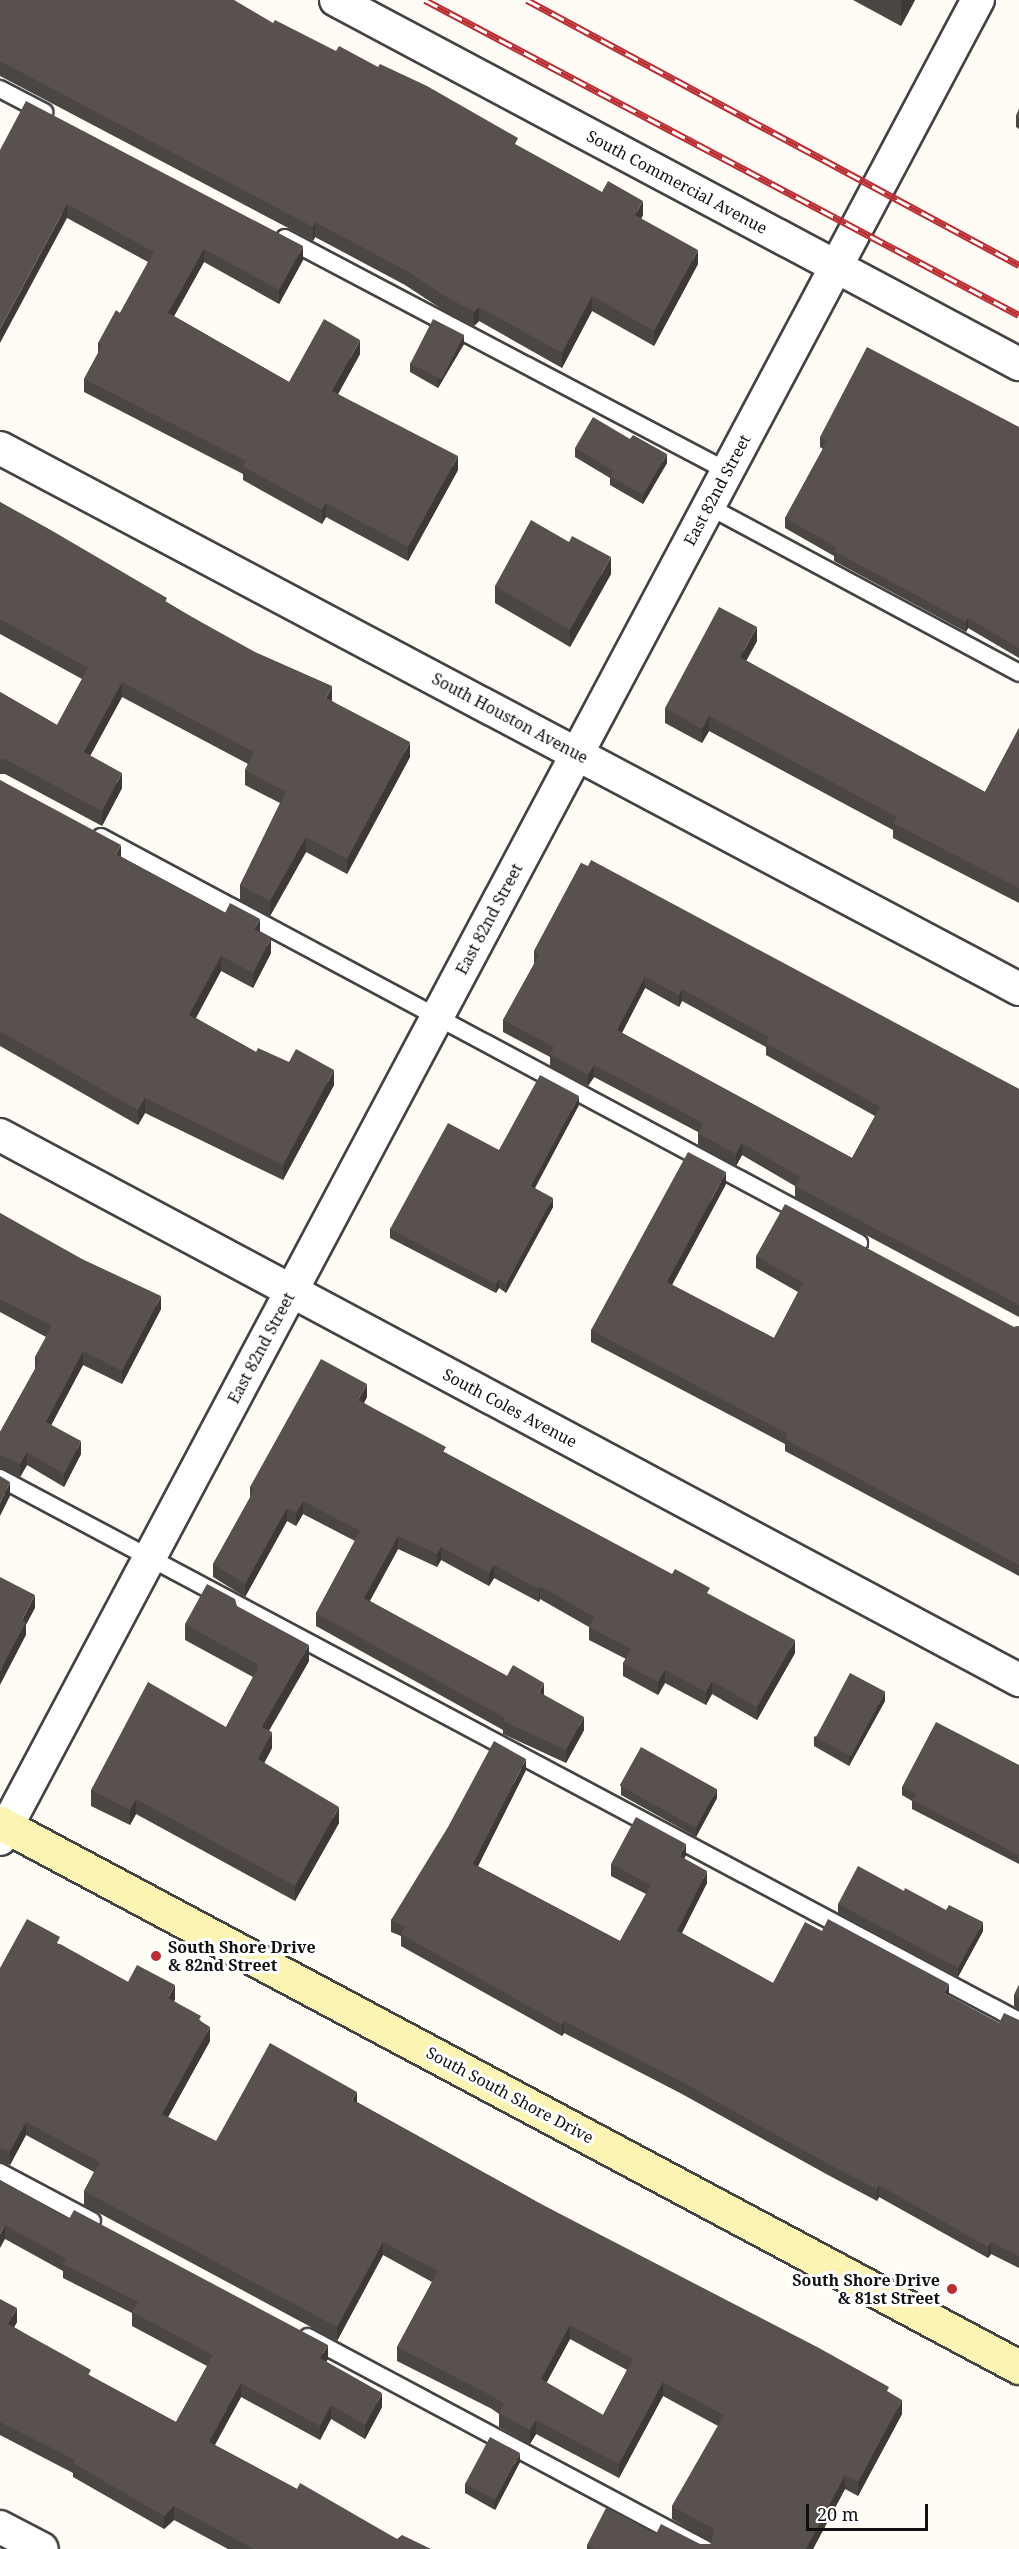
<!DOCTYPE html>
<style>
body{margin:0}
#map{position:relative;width:1019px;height:2549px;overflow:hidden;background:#fefcf4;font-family:"Noto Serif",serif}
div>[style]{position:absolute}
.roads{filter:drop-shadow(2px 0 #434343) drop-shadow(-2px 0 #434343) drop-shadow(0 2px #434343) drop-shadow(0 -2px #434343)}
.lane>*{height:16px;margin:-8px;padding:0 8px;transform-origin:8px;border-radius:8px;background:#fff}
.street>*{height:32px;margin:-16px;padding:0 16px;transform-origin:16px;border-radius:16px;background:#fff}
.secondary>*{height:33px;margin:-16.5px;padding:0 16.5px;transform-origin:16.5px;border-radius:16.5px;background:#fbf4b2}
.rail>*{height:7px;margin-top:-3.5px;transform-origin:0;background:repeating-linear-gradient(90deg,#fff 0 14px,#bb2d32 0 28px);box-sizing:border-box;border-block:2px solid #bb2d32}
.wall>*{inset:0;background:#4c4642}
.shaded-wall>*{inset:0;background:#3e3936}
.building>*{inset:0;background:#58514d;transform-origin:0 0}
.dots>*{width:16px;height:16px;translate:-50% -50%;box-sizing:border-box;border:3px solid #fff;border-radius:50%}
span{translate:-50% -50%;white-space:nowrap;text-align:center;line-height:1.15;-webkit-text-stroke:6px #fff;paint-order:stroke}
.street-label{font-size:16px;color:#101010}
.poi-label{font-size:16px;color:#101010;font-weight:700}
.left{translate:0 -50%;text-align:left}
.right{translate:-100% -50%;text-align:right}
.scale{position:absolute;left:806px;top:2504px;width:122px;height:27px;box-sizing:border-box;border:3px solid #101010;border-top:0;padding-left:8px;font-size:18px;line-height:21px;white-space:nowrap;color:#101010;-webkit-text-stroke:4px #fff;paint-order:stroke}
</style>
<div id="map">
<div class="roads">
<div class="lane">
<div style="left:0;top:89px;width:50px;rotate:27.6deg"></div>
<div style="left:285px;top:238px;width:500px;rotate:27.8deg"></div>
<div style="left:708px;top:506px;width:353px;rotate:28.2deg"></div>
<div style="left:101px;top:837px;width:860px;rotate:28.17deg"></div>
<div style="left:0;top:1478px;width:1155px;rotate:28.05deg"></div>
<div style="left:0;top:2172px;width:104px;rotate:28deg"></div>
<div style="left:308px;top:2337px;width:450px;rotate:28.1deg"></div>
</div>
<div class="street">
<div style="left:336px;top:0;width:774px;rotate:28.06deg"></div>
<div style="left:0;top:448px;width:1154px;rotate:27.96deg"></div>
<div style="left:0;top:1135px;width:1156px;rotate:28.14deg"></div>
<div style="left:0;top:1839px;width:2083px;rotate:-62deg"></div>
<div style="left:0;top:2527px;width:47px;rotate:27.6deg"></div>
</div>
<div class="secondary">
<div style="left:0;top:1823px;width:1155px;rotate:28.1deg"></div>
</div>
</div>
<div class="rail">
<div style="left:425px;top:0;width:672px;rotate:27.94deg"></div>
<div style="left:527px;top:0;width:559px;rotate:28.31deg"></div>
</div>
<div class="wall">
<div style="clip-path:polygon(0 0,273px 23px,518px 146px,643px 215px,641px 219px,698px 264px,654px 346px,592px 311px,562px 368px,479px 321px,474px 326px,443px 310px,405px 285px,315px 237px,313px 241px,0 76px)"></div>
<div style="clip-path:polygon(853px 0,915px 0,901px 26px)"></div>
<div style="clip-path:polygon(1019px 109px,1019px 129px,1016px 127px,1016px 116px)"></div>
<div style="clip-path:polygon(0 150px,303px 260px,279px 304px,204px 262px,174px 316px,289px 382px,360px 354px,338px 394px,458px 470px,408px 561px,326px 517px,322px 524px,243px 480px,243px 474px,84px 392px,84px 379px,98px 353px,98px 343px,120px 313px,148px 262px,67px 218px)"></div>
<div style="clip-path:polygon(464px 344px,438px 388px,410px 372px,410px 363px)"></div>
<div style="clip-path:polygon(1019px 427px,1019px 658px,968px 628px,966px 632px,834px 561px,834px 556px,785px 528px,785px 518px,823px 449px,820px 447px,820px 437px)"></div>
<div style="clip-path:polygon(575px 448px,667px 463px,643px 504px,610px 485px,610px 478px,575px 457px)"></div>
<div style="clip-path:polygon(0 502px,332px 701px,410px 757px,347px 874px,306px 852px,270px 916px,240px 900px,240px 885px,280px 803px,245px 785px,245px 770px,248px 764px,122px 697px,90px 756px,122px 788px,102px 826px,5px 774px,0 774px,0 692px,57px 725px,82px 679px,0 634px)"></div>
<div style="clip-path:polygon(611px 574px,570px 647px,495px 603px,495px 586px)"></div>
<div style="clip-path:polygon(757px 641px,746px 661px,985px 792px,1019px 728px,1019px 903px,893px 838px,893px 830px,709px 731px,702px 743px,665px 723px,665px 708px)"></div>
<div style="clip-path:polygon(0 780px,121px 857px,260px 932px,271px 953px,253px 988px,221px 971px,196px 1018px,256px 1052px,334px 1085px,283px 1180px,145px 1113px,138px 1125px,0 1046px)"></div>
<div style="clip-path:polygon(evenodd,581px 863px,1019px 1089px,1019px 1317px,795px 1197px,795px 1186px,742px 1155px,736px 1166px,698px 1145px,698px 1132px,594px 1077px,588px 1086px,550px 1066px,550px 1057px,503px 1032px,503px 1020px,534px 964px,534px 951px,581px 863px,645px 988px,679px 1007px,682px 1001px,766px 1047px,766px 1055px,875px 1116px,852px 1158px,622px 1033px,645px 988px)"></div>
<div style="clip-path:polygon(579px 1105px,535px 1188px,553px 1207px,506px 1293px,499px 1288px,496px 1293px,390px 1238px,390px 1229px,499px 1150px)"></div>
<div style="clip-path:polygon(726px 1184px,672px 1285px,774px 1338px,798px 1292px,756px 1268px,756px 1256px,1014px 1327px,1019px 1326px,1019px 1576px,785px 1451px,785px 1444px,591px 1342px,591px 1330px)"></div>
<div style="clip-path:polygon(0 1213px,161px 1309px,122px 1384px,83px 1365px,51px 1425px,81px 1454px,64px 1487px,27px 1465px,20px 1477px,0 1468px,0 1432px,35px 1369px,35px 1357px,46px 1337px,0 1312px)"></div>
<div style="clip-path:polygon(367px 1397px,364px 1403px,446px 1453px,710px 1595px,795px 1653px,757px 1720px,712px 1694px,706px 1705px,665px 1683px,658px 1695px,623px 1676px,623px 1663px,626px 1659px,589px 1640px,589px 1627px,540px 1599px,539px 1602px,494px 1578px,489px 1586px,441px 1560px,437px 1567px,398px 1549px,370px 1601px,507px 1676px,544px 1695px,584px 1730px,566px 1763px,503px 1734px,503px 1730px,316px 1626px,316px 1613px,355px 1541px,303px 1514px,296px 1526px,287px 1521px,245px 1597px,213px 1577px,213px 1564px,250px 1498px,250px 1487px)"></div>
<div style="clip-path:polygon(237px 1606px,309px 1661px,269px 1731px,272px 1748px,264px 1763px,339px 1823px,295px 1901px,136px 1814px,130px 1825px,91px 1806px,91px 1790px,226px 1727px,253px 1677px,185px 1640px,185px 1624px)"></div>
<div style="clip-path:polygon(885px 1701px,849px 1766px,814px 1746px,814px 1737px)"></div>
<div style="clip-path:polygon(1019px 1765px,1019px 1864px,912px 1809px,912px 1801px,902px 1795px,902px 1787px)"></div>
<div style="clip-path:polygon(526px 1770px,478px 1866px,620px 1941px,646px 1894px,611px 1876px,611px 1864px,686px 1855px,684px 1858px,707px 1883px,682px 1933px,773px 1983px,948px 1996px,999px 2023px,1019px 2020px,1019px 2268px,991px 2254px,988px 2258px,879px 2197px,877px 2201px,828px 2175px,682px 2094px,564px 2033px,562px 2036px,401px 1946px,401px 1936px,391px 1932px,391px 1920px)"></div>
<div style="clip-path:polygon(621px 1786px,717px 1798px,696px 1837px,621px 1795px)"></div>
<div style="clip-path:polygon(904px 1891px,983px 1931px,958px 1977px,838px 1913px,838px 1904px)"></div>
<div style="clip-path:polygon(evenodd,60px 1944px,128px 1982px,175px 1999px,174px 2001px,201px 2021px,210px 2041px,168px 2117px,216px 2141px,357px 2102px,539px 2203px,889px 2393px,902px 2414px,858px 2496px,845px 2489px,813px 2549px,587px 2549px,587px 2545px,656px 2534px,700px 2544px,711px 2544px,711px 2542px,672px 2519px,672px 2506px,718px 2426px,663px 2396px,619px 2478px,536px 2434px,530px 2444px,499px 2427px,499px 2414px,492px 2409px,397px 2361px,397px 2347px,432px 2282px,383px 2255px,337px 2341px,84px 2205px,84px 2191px,94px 2172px,26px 2135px,10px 2165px,0 2162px,0 1968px,60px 1944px,570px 2339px,627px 2370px,603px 2415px,546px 2383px,570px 2339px)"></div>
<div style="clip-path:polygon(1019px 1985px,1019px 2010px,1014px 2006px,1014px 1995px)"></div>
<div style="clip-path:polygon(0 2180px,328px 2359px,326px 2362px,382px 2407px,365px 2439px,331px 2419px,320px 2440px,241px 2397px,215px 2445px,297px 2489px,397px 2539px,431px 2549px,228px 2549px,174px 2520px,164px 2529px,73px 2477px,73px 2473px,0 2435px,0 2299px,17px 2322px,14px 2327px,91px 2376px,176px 2422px,207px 2366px,132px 2326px,132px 2313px,63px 2278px,63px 2271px,5px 2239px)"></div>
<div style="clip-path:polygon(520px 2462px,495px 2510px,465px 2493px,465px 2484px)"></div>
</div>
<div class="shaded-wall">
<div style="clip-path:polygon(902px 0,915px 0,901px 26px,901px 2px)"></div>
<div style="clip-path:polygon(643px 201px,643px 215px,635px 230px,635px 215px)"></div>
<div style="clip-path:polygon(67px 204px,67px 218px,0 343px,0 329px)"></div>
<div style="clip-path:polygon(315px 222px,315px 237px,313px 241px,313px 227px)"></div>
<div style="clip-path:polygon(303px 246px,303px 260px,279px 304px,279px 290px)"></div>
<div style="clip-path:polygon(204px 249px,204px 262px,168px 327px,168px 313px)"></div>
<div style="clip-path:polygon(698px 250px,698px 264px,654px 346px,654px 331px)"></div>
<div style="clip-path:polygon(592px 296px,592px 311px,562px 368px,562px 353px)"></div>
<div style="clip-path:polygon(479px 307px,479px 321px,474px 326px,474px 312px)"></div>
<div style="clip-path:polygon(464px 335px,464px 344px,438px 388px,438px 379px)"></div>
<div style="clip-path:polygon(360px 340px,360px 354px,332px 405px,332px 391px)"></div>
<div style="clip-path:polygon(667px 454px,667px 463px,643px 504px,643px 495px)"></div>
<div style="clip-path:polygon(458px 456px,458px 470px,408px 561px,408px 547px)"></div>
<div style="clip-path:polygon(326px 503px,326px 517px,322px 524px,322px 510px)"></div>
<div style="clip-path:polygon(611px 557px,611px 574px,570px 647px,570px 630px)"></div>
<div style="clip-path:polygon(968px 618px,968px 628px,966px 632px,966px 622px)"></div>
<div style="clip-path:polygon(757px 627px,757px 641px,740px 672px,740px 657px)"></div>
<div style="clip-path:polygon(122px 682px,122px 697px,84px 767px,84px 752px)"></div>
<div style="clip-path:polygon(332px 686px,332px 701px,326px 698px)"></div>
<div style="clip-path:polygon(709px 716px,709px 731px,702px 743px,702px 729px)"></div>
<div style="clip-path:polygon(410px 742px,410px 757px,347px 874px,347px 859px)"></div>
<div style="clip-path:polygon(122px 773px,122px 788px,102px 826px,102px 811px)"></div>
<div style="clip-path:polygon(306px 837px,306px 852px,270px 916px,270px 901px)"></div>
<div style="clip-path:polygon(121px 845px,121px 860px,116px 854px)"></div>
<div style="clip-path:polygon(260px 919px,260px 934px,254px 929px)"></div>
<div style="clip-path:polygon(271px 938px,271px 953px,253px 988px,253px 973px)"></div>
<div style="clip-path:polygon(221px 956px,221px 971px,189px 1030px,189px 1015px)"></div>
<div style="clip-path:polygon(645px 977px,645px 988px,617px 1042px,617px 1030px)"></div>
<div style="clip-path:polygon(682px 989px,682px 1001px,679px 1007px,679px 995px)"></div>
<div style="clip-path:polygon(594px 1065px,594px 1077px,588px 1086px,588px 1075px)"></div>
<div style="clip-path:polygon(334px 1070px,334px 1085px,283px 1180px,283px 1165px)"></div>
<div style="clip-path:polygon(579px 1096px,579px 1105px,531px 1195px,531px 1186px)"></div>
<div style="clip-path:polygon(145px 1098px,145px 1113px,138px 1125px,138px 1110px)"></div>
<div style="clip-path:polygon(742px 1143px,742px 1155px,736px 1166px,736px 1154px)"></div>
<div style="clip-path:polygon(726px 1172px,726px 1184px,667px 1294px,667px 1282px)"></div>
<div style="clip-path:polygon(553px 1198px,553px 1207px,506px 1293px,506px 1284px)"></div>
<div style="clip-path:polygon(499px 1279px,499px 1288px,496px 1293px,496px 1284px)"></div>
<div style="clip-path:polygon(161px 1296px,161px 1309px,122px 1384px,122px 1371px)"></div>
<div style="clip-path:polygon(83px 1351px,83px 1365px,46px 1435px,46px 1422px)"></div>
<div style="clip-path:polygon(367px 1384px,367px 1397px,358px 1413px,358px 1400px)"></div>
<div style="clip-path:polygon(81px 1441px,81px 1454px,64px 1487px,64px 1474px)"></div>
<div style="clip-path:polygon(27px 1452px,27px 1465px,20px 1477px,20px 1464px)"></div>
<div style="clip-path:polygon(10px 1482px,10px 1496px,0 1516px,0 1503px)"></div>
<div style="clip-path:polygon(303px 1501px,303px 1514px,296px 1526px,296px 1513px)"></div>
<div style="clip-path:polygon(287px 1508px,287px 1521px,245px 1597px,245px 1584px)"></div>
<div style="clip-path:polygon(398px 1536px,398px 1549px,364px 1611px,364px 1598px)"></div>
<div style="clip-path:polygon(441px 1547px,441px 1560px,437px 1567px,437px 1554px)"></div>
<div style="clip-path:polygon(494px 1565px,494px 1578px,489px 1586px,489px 1573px)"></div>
<div style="clip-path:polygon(540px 1586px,540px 1599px,539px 1602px,539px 1589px)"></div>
<div style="clip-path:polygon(35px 1595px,35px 1608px,26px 1625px,26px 1635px,0 1685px,0 1671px,22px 1620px)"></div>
<div style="clip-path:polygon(795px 1640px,795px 1653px,757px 1720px,757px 1707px)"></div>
<div style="clip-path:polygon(309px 1645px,309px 1661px,262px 1742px,262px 1727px)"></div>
<div style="clip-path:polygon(665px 1670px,665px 1683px,658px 1695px,658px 1682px)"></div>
<div style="clip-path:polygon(712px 1681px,712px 1694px,706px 1705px,706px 1692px)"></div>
<div style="clip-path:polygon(544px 1683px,544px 1696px,539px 1692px)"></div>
<div style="clip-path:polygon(885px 1692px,885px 1701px,849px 1766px,849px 1757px)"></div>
<div style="clip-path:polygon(584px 1717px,584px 1730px,566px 1763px,566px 1750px)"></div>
<div style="clip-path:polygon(272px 1732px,272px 1748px,258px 1775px,258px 1759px)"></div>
<div style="clip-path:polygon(526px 1759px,526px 1770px,473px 1876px,473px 1864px)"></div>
<div style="clip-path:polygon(717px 1789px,717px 1798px,696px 1837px,696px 1828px)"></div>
<div style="clip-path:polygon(136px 1799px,136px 1814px,130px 1825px,130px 1810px)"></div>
<div style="clip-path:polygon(339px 1807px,339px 1823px,295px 1901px,295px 1886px)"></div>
<div style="clip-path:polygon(686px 1844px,686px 1855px,680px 1867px,680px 1856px)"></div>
<div style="clip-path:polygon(707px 1871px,707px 1883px,677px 1942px,677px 1931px)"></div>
<div style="clip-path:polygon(983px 1922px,983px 1931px,958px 1977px,958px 1968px)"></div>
<div style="clip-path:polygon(949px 1984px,949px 1995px,944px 1993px)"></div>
<div style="clip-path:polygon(175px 1985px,175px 1999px,168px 2012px,168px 1998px)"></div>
<div style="clip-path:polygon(564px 2021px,564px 2033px,562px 2036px,562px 2025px)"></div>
<div style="clip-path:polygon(210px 2027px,210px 2041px,162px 2128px,162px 2114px)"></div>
<div style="clip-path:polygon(357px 2092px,357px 2105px,352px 2100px)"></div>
<div style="clip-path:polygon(26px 2122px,26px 2135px,10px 2165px,10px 2151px)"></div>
<div style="clip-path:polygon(879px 2185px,879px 2197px,877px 2201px,877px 2189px)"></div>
<div style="clip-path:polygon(5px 2225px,5px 2239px,0 2248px,0 2234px)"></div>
<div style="clip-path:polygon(383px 2242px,383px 2255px,337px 2341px,337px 2327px)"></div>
<div style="clip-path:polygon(991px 2242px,991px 2254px,988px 2258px,988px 2247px)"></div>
<div style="clip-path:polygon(17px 2308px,17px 2322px,8px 2338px,8px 2324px)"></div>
<div style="clip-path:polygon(570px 2325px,570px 2339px,541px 2393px,541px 2379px)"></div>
<div style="clip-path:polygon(328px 2345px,328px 2359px,320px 2372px,320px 2358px)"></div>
<div style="clip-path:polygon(663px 2382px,663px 2396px,619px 2478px,619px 2464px)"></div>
<div style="clip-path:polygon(241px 2383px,241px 2397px,209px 2455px,209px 2442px)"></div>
<div style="clip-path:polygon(382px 2393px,382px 2407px,365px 2439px,365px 2425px)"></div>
<div style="clip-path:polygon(902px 2400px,902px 2414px,858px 2496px,858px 2482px)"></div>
<div style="clip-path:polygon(331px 2405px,331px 2419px,320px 2440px,320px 2426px)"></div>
<div style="clip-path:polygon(536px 2420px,536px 2434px,530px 2444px,530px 2430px)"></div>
<div style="clip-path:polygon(520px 2453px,520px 2462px,495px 2510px,495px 2501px)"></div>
<div style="clip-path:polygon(845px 2475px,845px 2489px,813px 2549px,806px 2549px)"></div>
<div style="clip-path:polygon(174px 2506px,174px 2520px,164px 2529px,164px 2516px)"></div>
</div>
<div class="building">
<div style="clip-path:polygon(0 0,234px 0,273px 23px,275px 20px,336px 51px,339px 46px,378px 67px,380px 64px,427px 86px,518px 138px,515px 144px,602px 192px,608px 181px,643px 201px,635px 215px,698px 250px,654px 331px,592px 296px,562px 353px,479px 307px,474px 312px,443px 295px,405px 270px,315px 222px,313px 227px,0 61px)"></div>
<div style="clip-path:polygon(26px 101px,303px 246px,279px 290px,204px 249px,168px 313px,289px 382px,324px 319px,360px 340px,332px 391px,458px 456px,408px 547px,326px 503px,322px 510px,243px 466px,246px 461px,84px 379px,102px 346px,98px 343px,116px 310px,120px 313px,154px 252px,67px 204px,0 329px,0 150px)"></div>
<div style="clip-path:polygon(1019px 109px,1019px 117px,1016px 116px)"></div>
<div style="left:433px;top:319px;width:35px;height:50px;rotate:27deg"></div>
<div style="clip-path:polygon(867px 347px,1019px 427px,1019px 648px,968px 618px,966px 622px,834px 551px,836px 547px,785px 518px,827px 441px,820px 437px)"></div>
<div style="clip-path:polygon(593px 417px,630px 439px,633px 435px,667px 454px,643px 495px,610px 476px,613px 471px,575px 448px)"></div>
<div style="clip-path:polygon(0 502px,49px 529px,167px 598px,165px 602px,255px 652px,332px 686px,326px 698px,410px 742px,347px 859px,306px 837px,270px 901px,240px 885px,286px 792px,245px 770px,254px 752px,122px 682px,84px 752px,122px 773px,102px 811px,5px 759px,0 759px,0 692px,57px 725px,88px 668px,0 619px,0 620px)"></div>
<div style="clip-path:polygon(531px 520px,569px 542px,572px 536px,611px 557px,570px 630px,495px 586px)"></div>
<div style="clip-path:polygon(719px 607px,757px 627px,740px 657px,985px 792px,1019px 728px,1019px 888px,893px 823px,897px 817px,709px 716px,702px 729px,665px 708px)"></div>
<div style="clip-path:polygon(0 780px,121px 845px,116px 854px,225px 913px,230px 903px,260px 919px,254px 929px,271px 938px,253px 973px,221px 956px,189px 1015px,256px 1052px,258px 1048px,289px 1062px,296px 1049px,334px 1070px,283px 1165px,145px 1098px,138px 1110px,0 1031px)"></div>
<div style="clip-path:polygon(evenodd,591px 860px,1019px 1089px,1019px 1305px,795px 1186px,800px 1177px,742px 1143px,736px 1154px,698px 1133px,703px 1123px,594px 1065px,588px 1075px,550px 1054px,554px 1047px,503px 1020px,539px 955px,534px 951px,581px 863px,588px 866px,591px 860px,645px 977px,679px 995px,682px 989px,769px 1037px,766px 1043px,880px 1107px,852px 1158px,617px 1030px,645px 977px)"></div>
<div style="clip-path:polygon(540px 1075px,579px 1096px,531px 1186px,553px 1198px,506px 1284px,499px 1279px,496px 1284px,390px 1229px,448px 1123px,499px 1150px)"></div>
<div style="clip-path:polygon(688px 1152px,726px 1172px,667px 1282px,774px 1338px,803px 1283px,756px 1256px,785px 1204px,1014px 1327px,1019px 1326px,1019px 1565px,785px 1439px,788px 1434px,591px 1330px)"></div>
<div style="clip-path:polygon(0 1213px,82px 1259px,161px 1296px,122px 1371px,83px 1351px,46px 1422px,81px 1441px,64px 1474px,27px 1452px,20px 1464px,0 1455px,0 1432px,40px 1360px,35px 1357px,52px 1326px,0 1299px)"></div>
<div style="clip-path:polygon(321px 1359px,367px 1384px,358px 1400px,446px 1447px,443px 1452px,672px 1574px,675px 1569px,710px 1588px,707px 1593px,795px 1640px,757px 1707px,712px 1681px,706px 1692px,665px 1670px,658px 1682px,623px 1663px,631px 1649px,589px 1627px,594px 1617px,540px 1586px,539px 1589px,494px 1565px,489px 1573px,441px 1547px,437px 1554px,398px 1536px,364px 1598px,507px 1676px,513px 1665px,544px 1683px,539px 1692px,584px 1717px,566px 1750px,503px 1721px,505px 1718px,316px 1613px,360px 1531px,303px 1501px,296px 1513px,287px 1508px,245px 1584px,213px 1564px,254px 1490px,250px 1487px)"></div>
<div style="clip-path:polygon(0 1476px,10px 1482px,0 1503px)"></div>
<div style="clip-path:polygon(0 1577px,35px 1595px,22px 1620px,26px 1622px,0 1671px)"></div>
<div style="clip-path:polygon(207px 1584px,235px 1599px,237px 1606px,309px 1645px,262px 1727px,272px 1732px,258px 1759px,339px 1807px,295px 1886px,136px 1799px,130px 1810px,91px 1790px,148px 1682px,226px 1727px,258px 1668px,257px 1664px,185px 1624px)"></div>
<div style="left:850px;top:1673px;width:40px;height:73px;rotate:28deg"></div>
<div style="clip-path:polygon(936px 1722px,1019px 1765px,1019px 1855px,912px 1800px,916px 1794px,902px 1787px)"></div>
<div style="clip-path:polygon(494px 1741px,526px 1759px,473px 1864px,620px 1941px,651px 1885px,611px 1864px,636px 1817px,686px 1844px,680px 1856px,707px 1871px,677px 1931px,773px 1983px,805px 1922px,822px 1931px,828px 1919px,949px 1984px,944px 1993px,999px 2023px,1004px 2013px,1019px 2020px,1019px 2256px,991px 2242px,988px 2247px,879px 2185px,877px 2189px,828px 2164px,682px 2082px,564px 2021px,562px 2025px,401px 1934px,405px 1927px,391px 1920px,448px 1827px)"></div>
<div style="left:641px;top:1747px;width:87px;height:44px;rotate:29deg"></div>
<div style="clip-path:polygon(858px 1866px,904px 1891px,905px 1888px,946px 1910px,949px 1905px,983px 1922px,958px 1968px,838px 1904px)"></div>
<div style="clip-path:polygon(evenodd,27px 1919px,60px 1937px,57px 1943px,128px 1982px,137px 1965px,175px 1985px,168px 1998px,201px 2016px,199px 2020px,210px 2027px,162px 2114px,216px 2141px,270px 2043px,357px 2092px,352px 2100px,539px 2203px,819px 2348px,889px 2387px,887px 2391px,902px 2400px,858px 2482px,845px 2475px,806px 2549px,594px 2549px,587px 2545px,606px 2508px,656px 2534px,661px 2524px,700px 2544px,711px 2544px,714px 2529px,672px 2506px,724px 2415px,663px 2382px,619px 2464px,536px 2420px,530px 2430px,499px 2413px,504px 2404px,492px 2396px,397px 2347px,438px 2271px,383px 2242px,337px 2327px,84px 2191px,100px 2162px,26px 2122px,10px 2151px,0 2148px,0 1968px,27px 1919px,570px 2325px,633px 2359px,603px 2415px,541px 2379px,570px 2325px)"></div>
<div style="clip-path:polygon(1019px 1985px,1019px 1998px,1014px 1995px)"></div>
<div style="clip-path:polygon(0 2180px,69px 2219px,74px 2210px,328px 2345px,320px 2358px,382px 2393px,365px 2425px,331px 2405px,320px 2426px,241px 2383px,209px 2442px,297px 2489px,300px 2483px,397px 2539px,402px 2535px,431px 2549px,254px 2549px,174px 2506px,164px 2516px,73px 2463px,75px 2460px,0 2422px,0 2299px,17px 2308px,8px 2324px,91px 2370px,88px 2375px,176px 2422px,213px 2355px,132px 2312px,138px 2302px,63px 2264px,66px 2259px,5px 2225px,0 2234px)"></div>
<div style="left:490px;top:2437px;width:34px;height:53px;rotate:28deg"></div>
</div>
<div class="dots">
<div style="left:156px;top:1956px;background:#bb2d32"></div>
<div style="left:952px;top:2289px;background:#bb2d32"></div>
</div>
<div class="street-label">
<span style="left:677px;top:182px;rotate:28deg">South Commercial Avenue</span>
<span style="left:717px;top:490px;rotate:-62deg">East 82nd Street</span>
<span style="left:510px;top:718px;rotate:28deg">South Houston Avenue</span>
<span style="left:489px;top:919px;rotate:-62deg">East 82nd Street</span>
<span style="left:261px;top:1348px;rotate:-62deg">East 82nd Street</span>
<span style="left:510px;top:1408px;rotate:28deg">South Coles Avenue</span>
<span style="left:510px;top:2095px;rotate:28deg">South South Shore Drive</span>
</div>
<div class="poi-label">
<span class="left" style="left:168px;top:1956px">South Shore Drive<br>&amp; 82nd Street</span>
<span class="right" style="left:940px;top:2289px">South Shore Drive<br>&amp; 81st Street</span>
</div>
<div class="scale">20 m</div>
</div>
